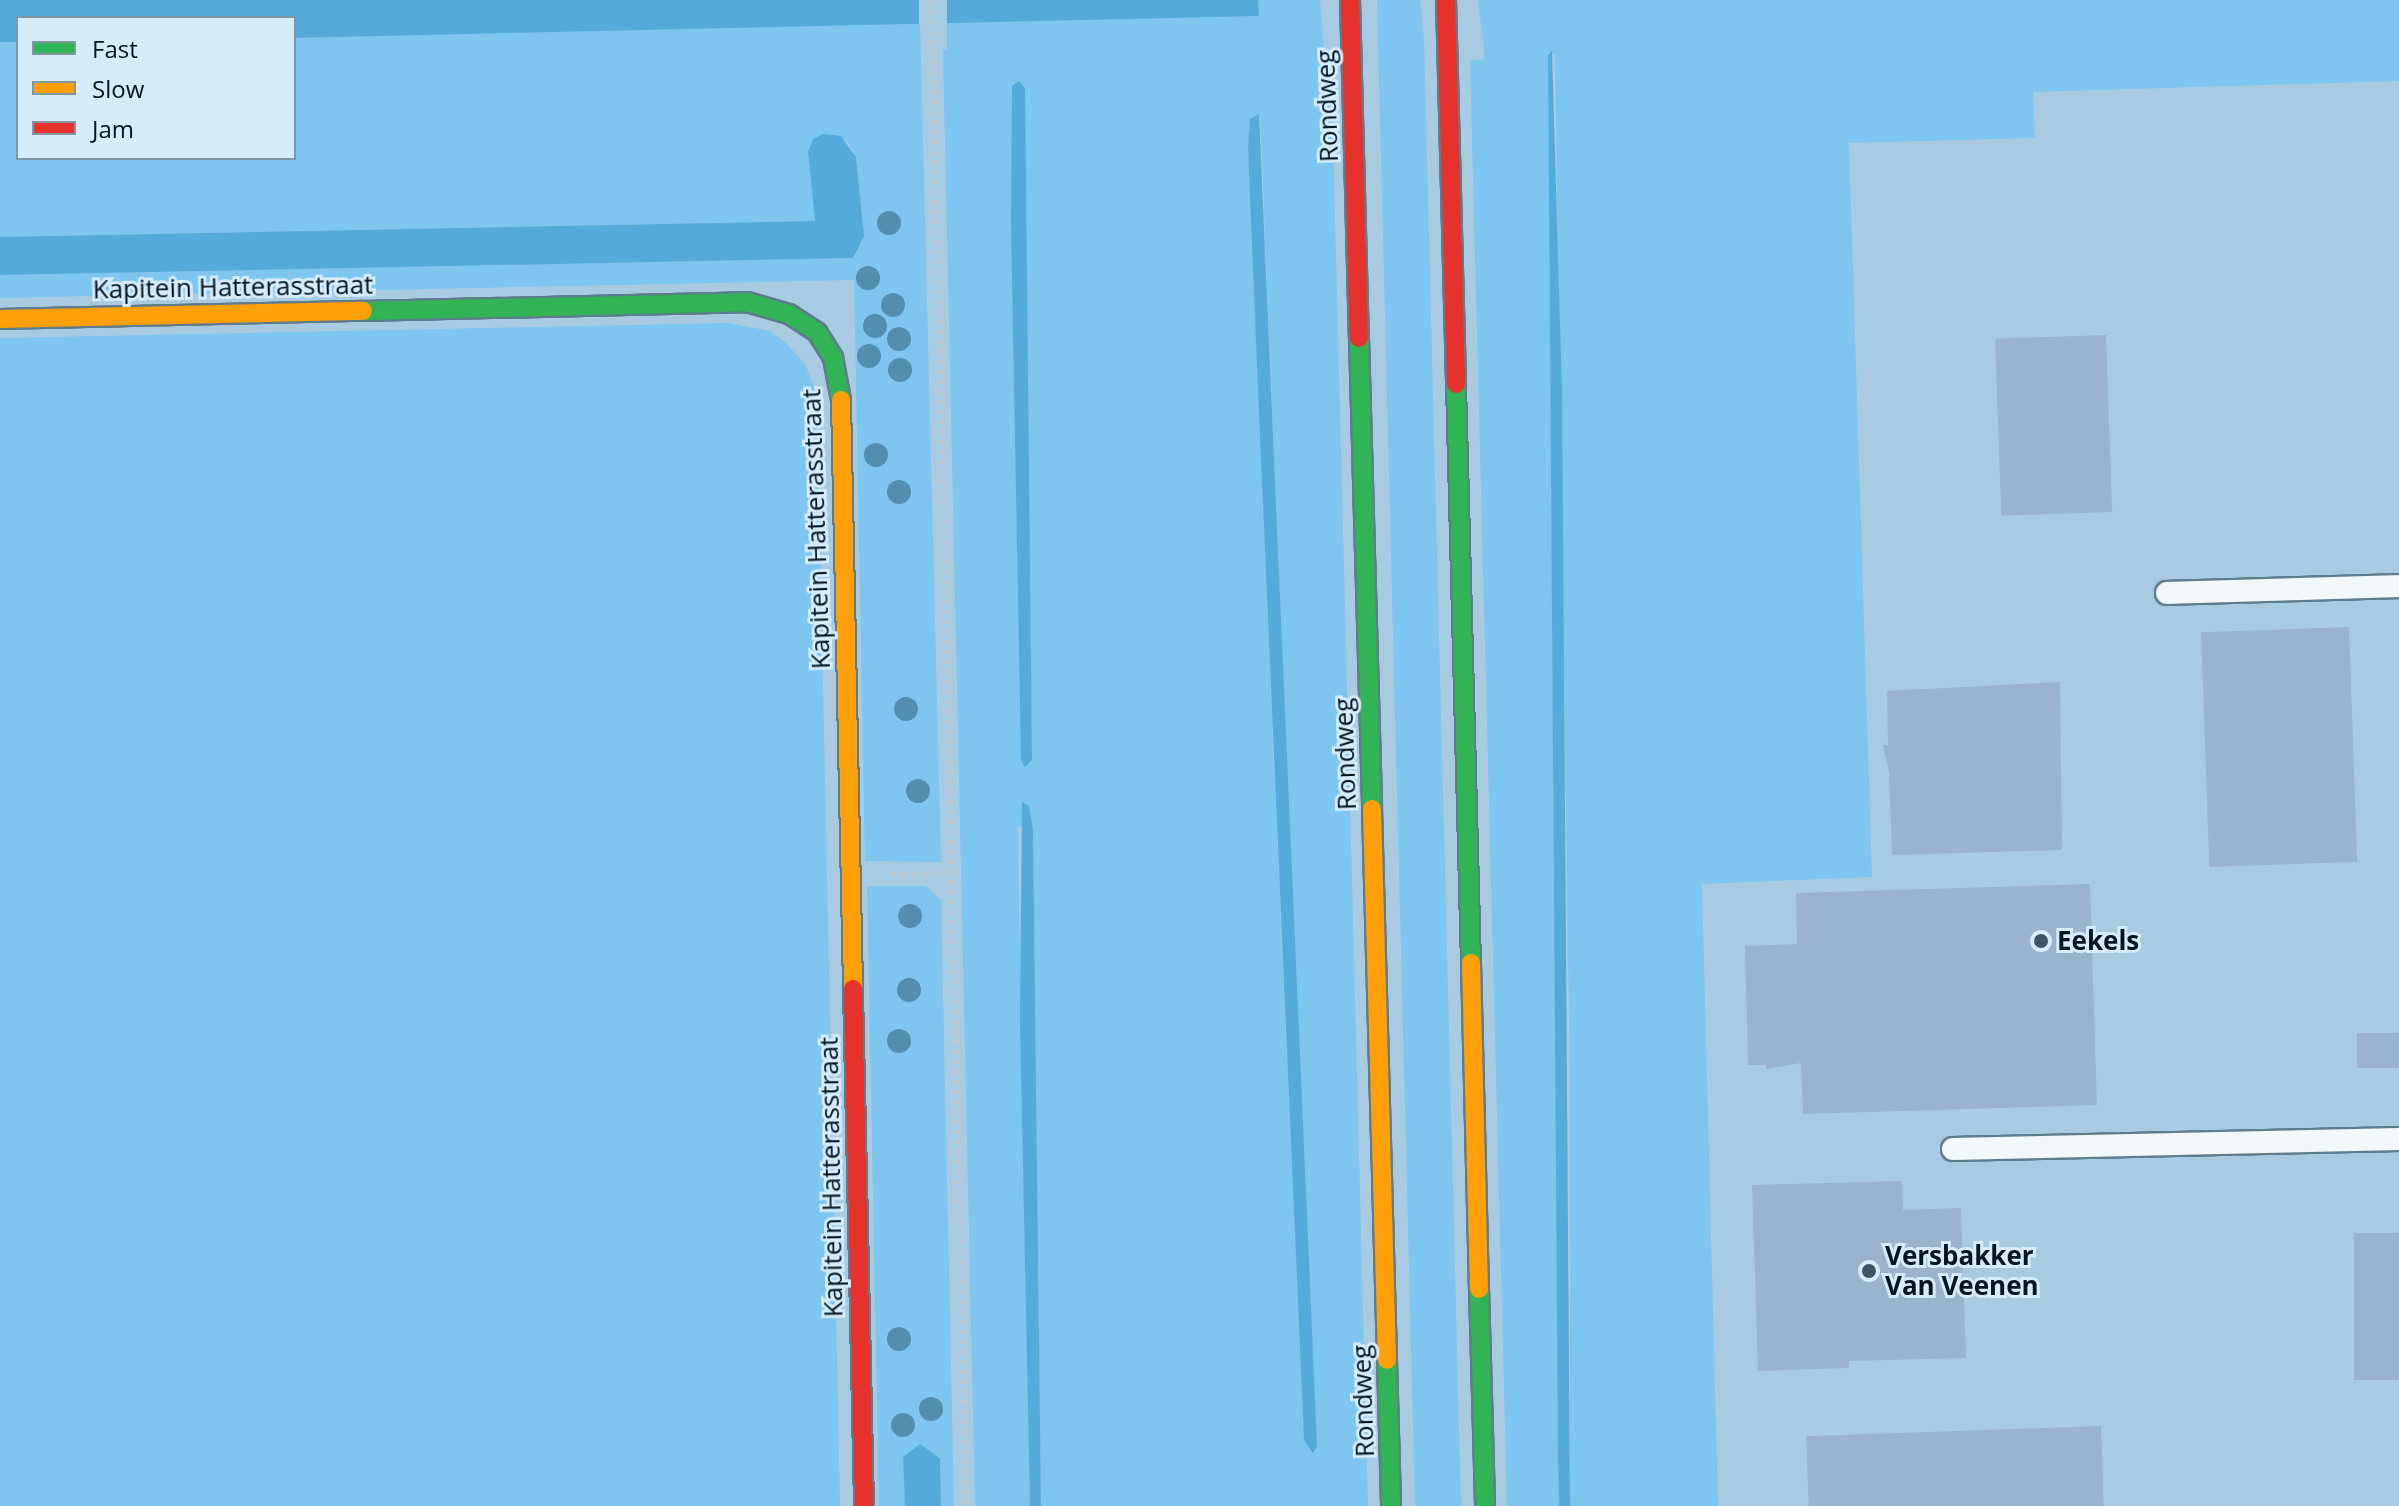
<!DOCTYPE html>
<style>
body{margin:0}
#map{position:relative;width:2399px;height:1506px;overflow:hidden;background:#a9cbe1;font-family:"Open Sans",sans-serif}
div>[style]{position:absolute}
.green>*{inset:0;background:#7ec5f0}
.water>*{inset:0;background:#54aada}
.pier>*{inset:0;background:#a9cbe1;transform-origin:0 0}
.building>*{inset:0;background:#9ab4cd;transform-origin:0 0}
.path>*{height:5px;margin-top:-2.5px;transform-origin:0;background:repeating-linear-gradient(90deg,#bdc7cd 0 4px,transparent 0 10px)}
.roads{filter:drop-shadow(2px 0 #5f7c8d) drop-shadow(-2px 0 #5f7c8d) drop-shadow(0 2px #5f7c8d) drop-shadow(0 -2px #5f7c8d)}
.lane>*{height:22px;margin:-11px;padding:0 11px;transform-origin:11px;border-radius:11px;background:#f2f7fa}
.fast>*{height:18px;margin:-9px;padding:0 9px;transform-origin:9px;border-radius:9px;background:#30b455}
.slow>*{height:18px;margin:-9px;padding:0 9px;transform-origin:9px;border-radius:9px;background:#ff9f0a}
.jam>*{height:18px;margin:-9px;padding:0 9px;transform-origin:9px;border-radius:9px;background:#e5322d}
.trees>*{width:24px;height:24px;margin:-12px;border-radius:50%;background:#538eae}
.dots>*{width:22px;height:22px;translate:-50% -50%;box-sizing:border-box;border:4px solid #d5ecfb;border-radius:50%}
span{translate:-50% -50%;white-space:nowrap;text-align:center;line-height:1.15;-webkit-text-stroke:6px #d5ecfb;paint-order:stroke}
.street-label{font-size:26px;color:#001624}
.poi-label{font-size:26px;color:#001624;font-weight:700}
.left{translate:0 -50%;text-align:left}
.legend{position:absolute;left:16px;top:16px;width:280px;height:144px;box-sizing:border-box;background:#d5ecfb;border:2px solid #8096a5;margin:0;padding:10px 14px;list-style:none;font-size:24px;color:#001624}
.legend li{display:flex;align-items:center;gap:16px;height:40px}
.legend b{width:40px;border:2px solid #8096a5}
</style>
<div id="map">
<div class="green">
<div style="clip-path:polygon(evenodd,1258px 0,1320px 0,1325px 59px,1331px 60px,1368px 1506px,1041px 1506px,1033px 828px,1018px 827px,1030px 1506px,975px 1506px,943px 50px,947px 49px,947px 21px,1258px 16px,1258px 0,1023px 83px,1032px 760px,1021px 761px,1011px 229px,1023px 83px,1258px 0,1260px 115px,1301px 1111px,1317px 1446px,1304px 1440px,1274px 768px,1248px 148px,1250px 119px,1260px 115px)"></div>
<div style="clip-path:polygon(1377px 0,1420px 0,1424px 40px,1461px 1506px,1415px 1506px)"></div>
<div style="clip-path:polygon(1478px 0,2399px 0,2399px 81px,2033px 92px,2035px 138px,1849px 143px,1872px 877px,1702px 884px,1718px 1506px,1570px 1506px,1570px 1090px,1555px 54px,1548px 55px,1559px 1506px,1507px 1506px,1470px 61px,1485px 59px)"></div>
<div style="clip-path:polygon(920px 21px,941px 862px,865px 861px,854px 280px,0 298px,0 275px,852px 258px,863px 227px,856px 157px,848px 142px,823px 134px,808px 151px,816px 221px,0 237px,0 42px,18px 42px,18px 158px,294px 158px,294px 38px)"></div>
<div style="clip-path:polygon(728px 323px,770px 331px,786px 343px,805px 364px,817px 394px,840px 1506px,0 1506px,0 338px)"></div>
<div style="clip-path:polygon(867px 886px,926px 886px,941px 900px,954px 1506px,941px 1506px,940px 1458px,920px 1444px,903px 1457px,905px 1506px,879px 1506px)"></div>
</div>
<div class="water">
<div style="clip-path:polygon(0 0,1258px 0,1259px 16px,294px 38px,294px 18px,18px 18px,18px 42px,0 42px)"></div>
<div style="clip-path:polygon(1552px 51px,1562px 392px,1570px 1506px,1559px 1506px,1558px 1456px,1548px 55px)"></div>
<div style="clip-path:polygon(1019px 81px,1025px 88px,1032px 760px,1025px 767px,1021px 761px,1011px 229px,1012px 86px)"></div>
<div style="clip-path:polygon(1259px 114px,1317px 1446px,1313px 1453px,1304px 1440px,1258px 391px,1248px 148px,1250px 119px)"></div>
<div style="clip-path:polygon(823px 134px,841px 136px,856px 157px,864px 236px,853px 258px,0 275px,0 237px,815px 221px,808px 151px,813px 139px)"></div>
<div style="clip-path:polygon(1022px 802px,1029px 806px,1033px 828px,1041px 1506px,1030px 1506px,1020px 1020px)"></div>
<div style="clip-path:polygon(920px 1444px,940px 1458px,941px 1506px,905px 1506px,903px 1457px)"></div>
</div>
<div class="pier">
<div style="left:919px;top:0;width:28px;height:25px"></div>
</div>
<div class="building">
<div style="left:2106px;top:335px;width:177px;height:111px;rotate:88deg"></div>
<div style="left:2349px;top:627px;width:235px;height:148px;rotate:88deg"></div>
<div style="clip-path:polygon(2060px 682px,2062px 850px,1892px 855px,1889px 773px,1883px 745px,1888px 745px,1887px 691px)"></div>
<div style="clip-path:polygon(2090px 884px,2097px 1105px,1803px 1114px,1801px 1063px,1766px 1069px,1766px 1065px,1748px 1065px,1745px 946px,1797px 944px,1796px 893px)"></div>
<div style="left:2357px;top:1033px;width:42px;height:35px"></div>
<div style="clip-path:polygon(1902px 1181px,1903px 1210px,1961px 1208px,1966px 1358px,1849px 1361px,1849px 1368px,1758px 1371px,1752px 1185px)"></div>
<div style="left:2399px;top:1233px;width:147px;height:45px;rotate:90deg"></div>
<div style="left:2101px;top:1426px;width:80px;height:295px;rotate:88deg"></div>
</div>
<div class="path">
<div style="left:932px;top:0;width:1506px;rotate:88.71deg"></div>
<div style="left:892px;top:874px;width:61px;rotate:-1.9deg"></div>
</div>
<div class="roads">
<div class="lane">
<div style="left:2167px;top:593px;width:232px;rotate:-1.7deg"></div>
<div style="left:1953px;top:1149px;width:446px;rotate:-1.3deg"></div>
</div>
<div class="fast">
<div style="left:363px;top:311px;width:384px;rotate:-1.3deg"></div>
<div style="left:747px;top:302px;width:44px;rotate:15.9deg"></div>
<div style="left:789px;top:314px;width:33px;rotate:33deg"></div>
<div style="left:817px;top:332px;width:31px;rotate:58deg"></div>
<div style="left:833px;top:358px;width:43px;rotate:79.2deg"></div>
<div style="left:1359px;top:338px;width:471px;rotate:88.4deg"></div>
<div style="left:1456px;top:384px;width:579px;rotate:88.52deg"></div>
<div style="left:1479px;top:1289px;width:217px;rotate:88.4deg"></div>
<div style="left:1387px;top:1360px;width:146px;rotate:88.4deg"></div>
</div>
<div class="slow">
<div style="left:0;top:319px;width:363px;rotate:-1.3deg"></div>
<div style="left:841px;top:400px;width:589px;rotate:88.83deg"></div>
<div style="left:1372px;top:809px;width:551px;rotate:88.44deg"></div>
<div style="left:1471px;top:963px;width:326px;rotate:88.6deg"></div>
</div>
<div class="jam">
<div style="left:1350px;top:0;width:338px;rotate:88.5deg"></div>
<div style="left:1446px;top:0;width:384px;rotate:88.5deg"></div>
<div style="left:853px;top:989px;width:517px;rotate:88.78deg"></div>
</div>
</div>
<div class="trees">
<div style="left:889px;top:223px"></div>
<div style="left:868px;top:278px"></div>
<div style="left:893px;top:305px"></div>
<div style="left:875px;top:326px"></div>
<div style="left:899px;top:339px"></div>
<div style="left:869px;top:356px"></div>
<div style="left:900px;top:370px"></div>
<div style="left:876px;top:455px"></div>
<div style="left:899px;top:492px"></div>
<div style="left:906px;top:709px"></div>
<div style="left:918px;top:791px"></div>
<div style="left:910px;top:916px"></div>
<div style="left:909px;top:990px"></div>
<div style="left:899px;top:1041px"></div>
<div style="left:899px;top:1339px"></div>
<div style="left:931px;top:1409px"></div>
<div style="left:903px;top:1425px"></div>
</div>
<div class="dots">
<div style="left:2041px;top:941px;background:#3b5566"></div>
<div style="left:1869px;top:1271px;background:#3b5566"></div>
</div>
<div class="street-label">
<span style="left:1327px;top:106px;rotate:-92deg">Rondweg</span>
<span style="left:233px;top:287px;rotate:-1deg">Kapitein Hatterasstraat</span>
<span style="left:816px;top:529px;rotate:-92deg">Kapitein Hatterasstraat</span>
<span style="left:1345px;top:754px;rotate:-92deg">Rondweg</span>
<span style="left:831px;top:1177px;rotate:-91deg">Kapitein Hatterasstraat</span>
<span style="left:1363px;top:1401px;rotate:-92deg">Rondweg</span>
</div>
<div class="poi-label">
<span class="left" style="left:2057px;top:941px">Eekels</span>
<span class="left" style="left:1885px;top:1271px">Versbakker<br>Van Veenen</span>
</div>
<ul class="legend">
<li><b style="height:10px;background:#30b455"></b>Fast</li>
<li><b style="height:10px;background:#ff9f0a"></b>Slow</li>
<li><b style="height:10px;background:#e5322d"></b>Jam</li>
</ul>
</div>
